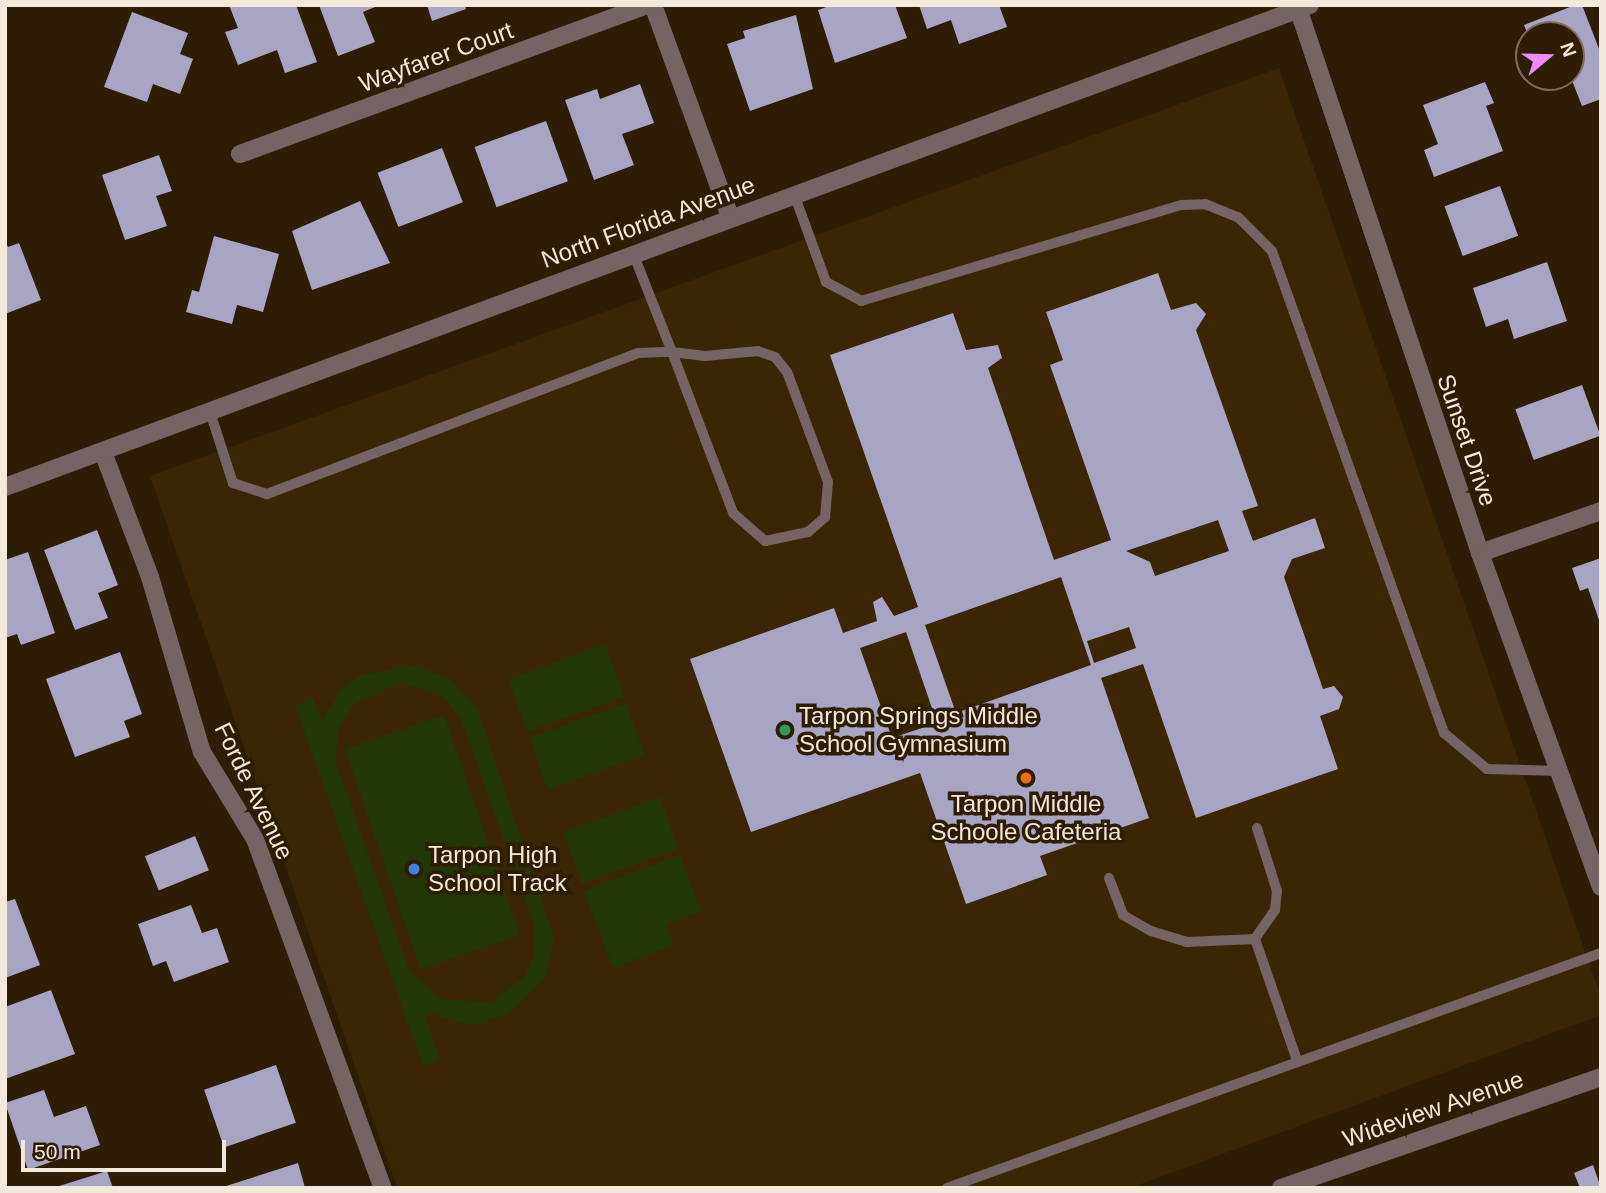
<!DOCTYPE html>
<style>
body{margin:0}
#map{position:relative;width:1606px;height:1193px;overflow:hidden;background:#2d1d05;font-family:Helvetica,sans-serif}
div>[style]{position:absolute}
.built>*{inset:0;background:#3a2605}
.green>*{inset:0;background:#233605;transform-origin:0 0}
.building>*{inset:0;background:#a8a5c4;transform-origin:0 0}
.service>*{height:10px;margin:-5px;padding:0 5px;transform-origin:5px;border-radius:5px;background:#746463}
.minor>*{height:18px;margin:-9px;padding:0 9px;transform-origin:9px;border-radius:9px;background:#746463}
.tertiary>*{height:18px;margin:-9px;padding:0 9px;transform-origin:9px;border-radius:9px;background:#746463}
.dots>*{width:19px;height:19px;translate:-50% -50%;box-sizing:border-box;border:4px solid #2d1d05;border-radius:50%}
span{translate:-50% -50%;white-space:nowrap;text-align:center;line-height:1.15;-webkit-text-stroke:7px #2d1d05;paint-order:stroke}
.street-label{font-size:24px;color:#f3e9da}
.poi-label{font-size:24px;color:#f3e9da}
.left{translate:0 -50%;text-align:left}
.frame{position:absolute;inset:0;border:7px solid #f3e9da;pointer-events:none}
.north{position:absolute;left:1515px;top:21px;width:70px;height:70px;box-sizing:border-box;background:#2d1d05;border:2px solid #7c6f5a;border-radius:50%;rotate:71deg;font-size:19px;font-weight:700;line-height:28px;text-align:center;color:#f3e9da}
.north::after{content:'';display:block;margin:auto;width:24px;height:32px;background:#ec8cfb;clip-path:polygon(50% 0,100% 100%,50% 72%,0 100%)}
.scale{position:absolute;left:21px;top:1140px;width:205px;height:32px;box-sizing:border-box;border:4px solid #f3e9da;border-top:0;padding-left:9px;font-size:21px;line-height:24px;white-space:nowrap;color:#f3e9da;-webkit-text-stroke:5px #2d1d05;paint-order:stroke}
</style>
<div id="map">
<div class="built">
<div style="clip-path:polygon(1279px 68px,1601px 998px,1601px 1015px,1130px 1188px,397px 1188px,150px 476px)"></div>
</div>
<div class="green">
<div style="left:605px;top:644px;width:56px;height:103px;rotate:70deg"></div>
<div style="clip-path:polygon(evenodd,414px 665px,451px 680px,478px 710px,554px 937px,546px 976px,509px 1014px,471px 1025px,424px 1012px,440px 1060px,423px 1066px,295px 705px,313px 698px,322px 721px,340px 691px,361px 675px,414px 665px,401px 683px,441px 695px,461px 719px,535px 927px,533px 958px,524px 977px,491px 1002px,440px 999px,409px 970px,336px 763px,338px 731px,354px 704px,401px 683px)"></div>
<div style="left:626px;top:703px;width:55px;height:103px;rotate:70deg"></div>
<div style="left:444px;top:715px;width:233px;height:105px;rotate:71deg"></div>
<div style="left:660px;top:797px;width:55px;height:103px;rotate:70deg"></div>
<div style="clip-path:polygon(680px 855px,701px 911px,666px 924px,674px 945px,613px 968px,584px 891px)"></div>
</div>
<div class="building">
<div style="clip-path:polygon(229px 5px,296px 5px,317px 62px,285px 73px,277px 50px,238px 65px,225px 32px,238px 28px)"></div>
<div style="clip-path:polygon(319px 5px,380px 5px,363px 12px,375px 42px,338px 56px)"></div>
<div style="clip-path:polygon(427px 5px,465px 5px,466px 9px,432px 21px)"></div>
<div style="clip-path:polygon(832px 5px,895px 5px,907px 38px,835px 63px,818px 10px)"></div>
<div style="clip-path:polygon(919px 5px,999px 5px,1007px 27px,959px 44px,951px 20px,927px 29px)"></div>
<div style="clip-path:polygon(1575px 5px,1582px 5px,1601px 54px,1601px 99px,1582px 106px,1571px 78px,1571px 35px,1528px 35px,1524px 25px)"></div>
<div style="clip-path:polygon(132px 12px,188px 33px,180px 54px,193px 59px,180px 94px,153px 84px,147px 102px,104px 87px)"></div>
<div style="clip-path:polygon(796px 15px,813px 89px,750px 111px,727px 44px,745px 38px,743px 31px)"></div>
<div style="clip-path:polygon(1485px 82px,1494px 103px,1486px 106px,1503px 151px,1434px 177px,1424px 150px,1438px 144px,1423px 105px)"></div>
<div style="clip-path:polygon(640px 84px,654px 123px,622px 134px,634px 165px,594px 180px,565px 100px,597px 89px,600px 99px)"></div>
<div style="left:546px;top:121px;width:64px;height:76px;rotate:70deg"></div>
<div style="left:442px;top:148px;width:58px;height:69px;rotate:69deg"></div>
<div style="clip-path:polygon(159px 155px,172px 191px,156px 196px,167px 226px,125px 240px,102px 175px)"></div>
<div style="left:1500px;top:186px;width:53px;height:59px;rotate:70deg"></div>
<div style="clip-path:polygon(360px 201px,390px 263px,312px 290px,292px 231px)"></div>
<div style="clip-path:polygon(214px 236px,279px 254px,263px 312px,237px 305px,232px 324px,186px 312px,192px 290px,199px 292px)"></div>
<div style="clip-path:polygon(5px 241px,8px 247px,19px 243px,41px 300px,5px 314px)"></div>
<div style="clip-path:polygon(1547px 262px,1567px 321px,1514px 339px,1508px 319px,1486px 327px,1473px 288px)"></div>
<div style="clip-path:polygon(evenodd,1158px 273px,1171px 310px,1196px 303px,1206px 314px,1196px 330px,1258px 506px,1242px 511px,1253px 541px,1315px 518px,1325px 548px,1292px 559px,1284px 577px,1323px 689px,1334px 686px,1343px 697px,1339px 709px,1320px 716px,1338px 769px,1196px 818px,1143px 664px,1101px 678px,1149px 818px,1040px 856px,1047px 875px,966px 904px,920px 773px,751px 832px,690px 659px,834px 608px,843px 633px,877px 621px,873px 602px,882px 597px,894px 616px,918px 607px,830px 355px,953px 313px,966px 350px,998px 345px,1002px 358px,988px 368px,1054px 560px,1111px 540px,1050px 365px,1063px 360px,1046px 312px,1158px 273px,1218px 520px,1229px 551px,1155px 576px,1150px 562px,1126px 551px,1218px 520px,1158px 273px,1061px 577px,1091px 665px,956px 713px,925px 625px,1061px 577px,1158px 273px,1129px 627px,1136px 648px,1094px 663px,1087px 641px,1129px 627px,1158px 273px,906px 632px,937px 723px,892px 738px,860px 648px,906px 632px)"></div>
<div style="left:1582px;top:385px;width:54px;height:71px;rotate:70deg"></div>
<div style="clip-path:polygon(97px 530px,118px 585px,98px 593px,108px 618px,75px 630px,44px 550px)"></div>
<div style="clip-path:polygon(28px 552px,55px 633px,21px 645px,17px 634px,5px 638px,5px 560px)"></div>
<div style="clip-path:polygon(1601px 558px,1601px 623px,1600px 623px,1588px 588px,1580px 591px,1572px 568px)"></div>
<div style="clip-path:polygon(120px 652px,142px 714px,124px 721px,130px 737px,75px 757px,46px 679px)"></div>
<div style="left:195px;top:836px;width:37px;height:54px;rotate:68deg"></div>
<div style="clip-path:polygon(15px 899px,40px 965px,5px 978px,5px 902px)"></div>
<div style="clip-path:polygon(191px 905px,202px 933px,217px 928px,229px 962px,174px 982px,166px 961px,153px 966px,138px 924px)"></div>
<div style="clip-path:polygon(51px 990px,75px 1054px,5px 1079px,5px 1007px)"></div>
<div style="left:276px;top:1065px;width:61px;height:76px;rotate:71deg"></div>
<div style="clip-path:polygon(44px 1090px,54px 1117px,86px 1106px,100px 1145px,28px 1170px,5px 1103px)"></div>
<div style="clip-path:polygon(298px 1163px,305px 1188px,223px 1188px,223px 1187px)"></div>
<div style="clip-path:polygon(1593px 1165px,1601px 1188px,1580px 1188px,1574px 1173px)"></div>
<div style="clip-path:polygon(107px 1171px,113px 1188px,56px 1188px,56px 1187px)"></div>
</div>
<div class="service">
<div style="left:794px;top:194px;width:94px;rotate:70deg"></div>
<div style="left:826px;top:282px;width:40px;rotate:28deg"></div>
<div style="left:861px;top:301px;width:335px;rotate:-16.7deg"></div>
<div style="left:1182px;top:205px;width:23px;rotate:-2deg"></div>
<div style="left:1205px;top:204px;width:35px;rotate:22deg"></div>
<div style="left:1238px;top:217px;width:48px;rotate:45deg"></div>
<div style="left:1272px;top:251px;width:512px;rotate:70.36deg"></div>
<div style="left:1444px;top:733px;width:56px;rotate:39.9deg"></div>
<div style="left:1487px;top:769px;width:73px;rotate:1.6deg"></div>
<div style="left:210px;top:412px;width:75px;rotate:72.1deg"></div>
<div style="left:233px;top:483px;width:36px;rotate:18deg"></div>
<div style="left:267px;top:494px;width:397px;rotate:-20.8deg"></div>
<div style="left:638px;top:353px;width:34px;rotate:-2deg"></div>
<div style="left:672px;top:352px;width:172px;rotate:69.2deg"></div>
<div style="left:733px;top:513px;width:43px;rotate:41.2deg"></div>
<div style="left:765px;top:541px;width:44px;rotate:-11.8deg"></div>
<div style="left:808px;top:532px;width:23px;rotate:-41deg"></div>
<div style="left:825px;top:517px;width:35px;rotate:-85deg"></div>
<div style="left:828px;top:482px;width:117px;rotate:-110.4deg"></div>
<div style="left:787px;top:372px;width:19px;rotate:-129deg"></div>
<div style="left:775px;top:357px;width:18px;rotate:-161deg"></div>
<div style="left:758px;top:351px;width:53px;rotate:174.6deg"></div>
<div style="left:705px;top:356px;width:33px;rotate:-173deg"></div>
<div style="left:672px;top:352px;width:106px;rotate:-111.5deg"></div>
<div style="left:1257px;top:828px;width:66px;rotate:72.4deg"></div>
<div style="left:1277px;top:891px;width:19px;rotate:96deg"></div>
<div style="left:1275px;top:910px;width:35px;rotate:125deg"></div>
<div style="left:1255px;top:939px;width:128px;rotate:70.9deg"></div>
<div style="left:1109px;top:878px;width:40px;rotate:69deg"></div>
<div style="left:1123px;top:915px;width:32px;rotate:30deg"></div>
<div style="left:1151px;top:931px;width:38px;rotate:17deg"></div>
<div style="left:1187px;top:942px;width:68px;rotate:-2.5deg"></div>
<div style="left:947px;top:1188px;width:695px;rotate:-19.76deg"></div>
</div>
<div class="minor">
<div style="left:653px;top:5px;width:226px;rotate:70deg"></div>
<div style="left:240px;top:154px;width:434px;rotate:-20.1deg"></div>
<div style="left:103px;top:452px;width:134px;rotate:69.4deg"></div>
<div style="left:150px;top:577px;width:183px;rotate:73.5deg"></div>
<div style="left:202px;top:752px;width:102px;rotate:58.7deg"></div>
<div style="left:255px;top:839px;width:372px;rotate:69.9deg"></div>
<div style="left:1480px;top:553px;width:128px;rotate:-19.1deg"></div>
<div style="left:1281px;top:1188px;width:339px;rotate:-19.1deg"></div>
</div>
<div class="tertiary">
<div style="left:1297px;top:5px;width:578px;rotate:71.53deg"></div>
<div style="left:1480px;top:553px;width:355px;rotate:70.1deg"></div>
<div style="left:5px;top:487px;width:1391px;rotate:-20.27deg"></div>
</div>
<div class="dots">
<div style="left:785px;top:730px;background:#2e9e5b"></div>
<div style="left:1026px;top:778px;background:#e8710a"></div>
<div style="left:414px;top:869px;background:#3f7fe0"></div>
</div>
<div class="street-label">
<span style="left:436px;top:57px;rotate:-20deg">Wayfarer Court</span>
<span style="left:648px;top:222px;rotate:-20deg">North Florida Avenue</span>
<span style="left:1467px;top:440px;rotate:71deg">Sunset Drive</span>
<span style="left:254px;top:791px;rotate:64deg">Forde Avenue</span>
<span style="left:1433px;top:1109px;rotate:-19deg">Wideview Avenue</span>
</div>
<div class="poi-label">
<span class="left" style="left:799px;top:730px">Tarpon Springs Middle<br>School Gymnasium</span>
<span style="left:1026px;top:818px">Tarpon Middle<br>Schoole Cafeteria</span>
<span class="left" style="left:428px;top:869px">Tarpon High<br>School Track</span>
</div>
<div class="frame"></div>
<div class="north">N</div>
<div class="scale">50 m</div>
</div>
